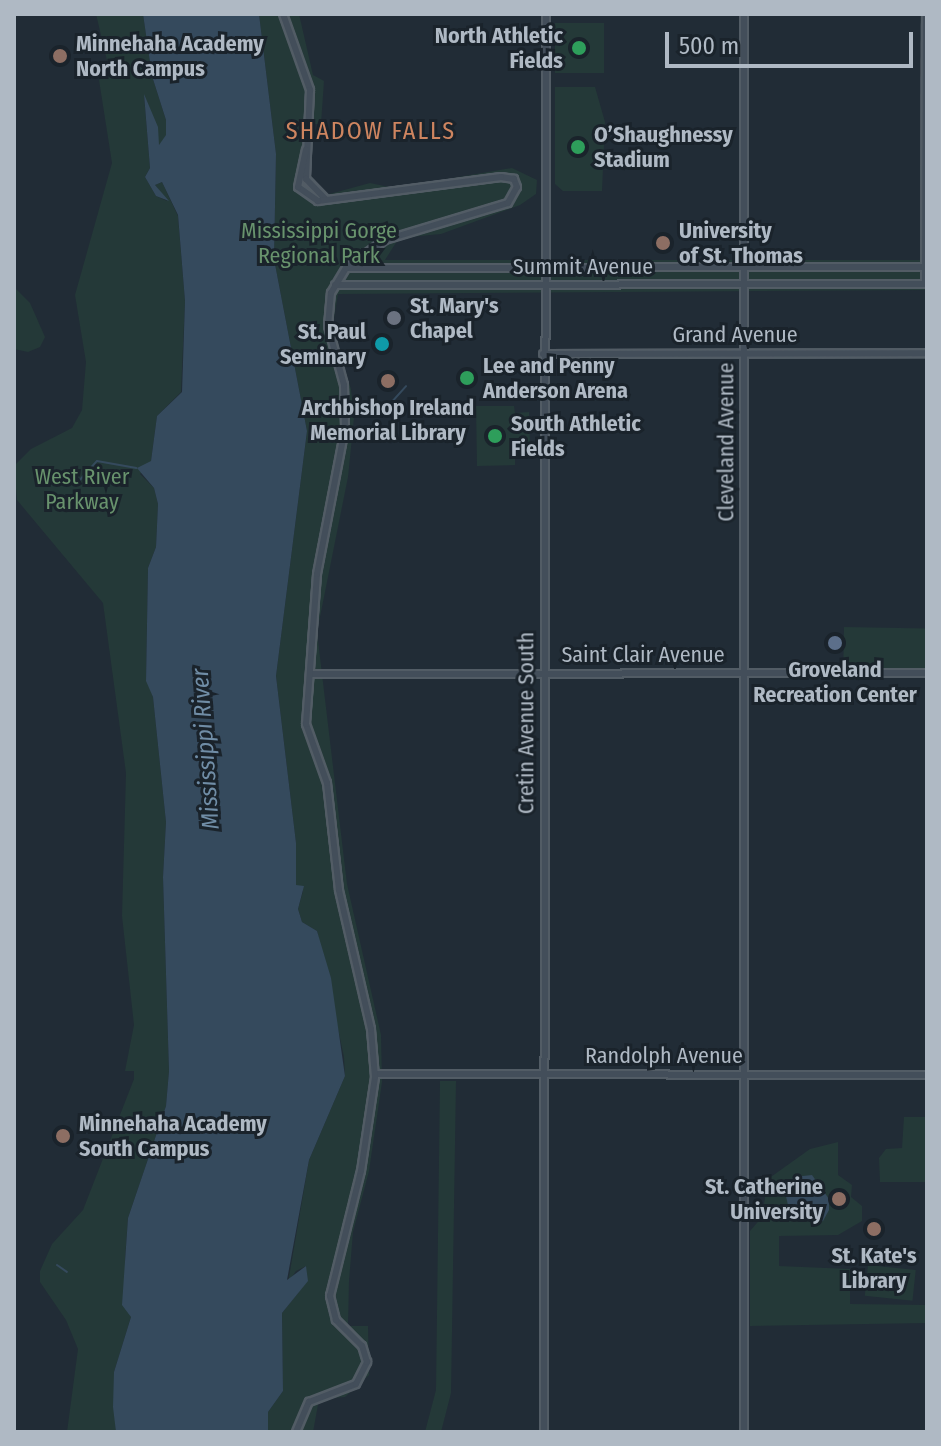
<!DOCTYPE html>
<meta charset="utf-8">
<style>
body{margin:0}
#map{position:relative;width:941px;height:1446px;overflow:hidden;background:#212c36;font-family:"Fira Sans Condensed",sans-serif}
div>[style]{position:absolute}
.green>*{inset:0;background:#243938;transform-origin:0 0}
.water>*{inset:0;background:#354a5d}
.stream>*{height:2px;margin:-1px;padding:0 1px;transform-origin:1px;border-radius:1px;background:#354a5d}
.roads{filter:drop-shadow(2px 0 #525c65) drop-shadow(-2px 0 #525c65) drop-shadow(0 2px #525c65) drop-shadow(0 -2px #525c65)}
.secondary>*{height:6px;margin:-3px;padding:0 3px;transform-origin:3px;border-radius:3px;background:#434e5a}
.dots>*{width:22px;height:22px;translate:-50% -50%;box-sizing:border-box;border:4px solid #1a232b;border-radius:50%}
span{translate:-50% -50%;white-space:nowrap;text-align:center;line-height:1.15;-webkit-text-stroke:6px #1a232b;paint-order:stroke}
.poi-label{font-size:22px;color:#afb9c4;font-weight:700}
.right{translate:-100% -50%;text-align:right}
.left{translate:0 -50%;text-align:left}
.park-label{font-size:22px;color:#68936d}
.street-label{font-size:22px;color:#afb9c4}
.neighbourhood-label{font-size:24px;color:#ce8560;letter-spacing:2px}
.water-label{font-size:24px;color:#708da6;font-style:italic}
.frame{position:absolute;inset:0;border:16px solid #afb9c4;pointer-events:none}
.scale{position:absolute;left:665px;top:32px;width:248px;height:36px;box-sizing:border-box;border:4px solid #afb9c4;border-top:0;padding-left:10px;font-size:24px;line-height:28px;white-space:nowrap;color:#afb9c4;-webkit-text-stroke:6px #1a232b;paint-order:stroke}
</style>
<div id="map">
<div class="green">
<div style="clip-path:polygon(96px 14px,143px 14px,152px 76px,166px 120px,166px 136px,159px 146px,144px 95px,150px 168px,145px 177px,156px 196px,167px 201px,155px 185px,162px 182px,178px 216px,185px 301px,181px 392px,157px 416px,151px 461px,140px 474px,154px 488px,158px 504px,156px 547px,148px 568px,146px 677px,153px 697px,166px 822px,163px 877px,169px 1071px,166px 1106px,128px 1218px,125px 1259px,131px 1317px,114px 1372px,116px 1432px,67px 1432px,78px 1349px,66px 1320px,40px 1282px,40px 1271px,52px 1244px,83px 1210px,134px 1079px,134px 1071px,125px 1071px,134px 1025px,122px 916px,126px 773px,103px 603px,17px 500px,14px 466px,31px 449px,72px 428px,82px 410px,86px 362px,75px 295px,112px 163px,99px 80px,109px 69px)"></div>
<div style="clip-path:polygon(259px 14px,299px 14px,313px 75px,324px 81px,321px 124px,314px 124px,308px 177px,326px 195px,370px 183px,394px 188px,512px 168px,537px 180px,536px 194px,520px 205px,441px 234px,399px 238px,385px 260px,927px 260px,927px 290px,338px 294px,332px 330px,351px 389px,354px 418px,348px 477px,317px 632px,347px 884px,381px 1035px,382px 1082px,369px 1171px,353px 1232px,349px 1281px,348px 1326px,368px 1326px,369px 1375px,345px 1397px,319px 1399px,313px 1432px,268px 1432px,268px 1412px,283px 1391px,282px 1313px,298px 1293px,306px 1266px,296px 1271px,288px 1283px,309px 1160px,345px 1076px,344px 1057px,317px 931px,302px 922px,298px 909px,303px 891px,296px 885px,296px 843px,276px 676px,307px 431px,274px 259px,276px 154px)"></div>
<div style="left:555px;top:23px;width:49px;height:50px"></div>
<div style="clip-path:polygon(555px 87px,595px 87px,605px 122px,602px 191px,563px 191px,555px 184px)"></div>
<div style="clip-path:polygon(14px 287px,30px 303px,45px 337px,40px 347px,28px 352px,14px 349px)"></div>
<div style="clip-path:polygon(476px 406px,514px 406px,515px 413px,529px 412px,530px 443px,515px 440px,515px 465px,477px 466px)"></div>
<div style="left:844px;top:627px;width:83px;height:41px;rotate:1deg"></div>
<div style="clip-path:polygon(440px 1081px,456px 1081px,451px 1393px,441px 1432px,425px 1432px,436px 1390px)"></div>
<div style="clip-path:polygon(904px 1117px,927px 1117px,927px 1182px,880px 1182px,879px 1158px,886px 1149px,902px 1148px)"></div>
<div style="clip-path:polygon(838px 1142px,838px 1175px,852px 1185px,851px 1197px,862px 1206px,862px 1221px,838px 1235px,779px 1236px,779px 1266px,850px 1269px,850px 1304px,927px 1305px,927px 1323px,750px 1326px,750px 1231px,768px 1210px,764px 1204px,768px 1179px,810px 1149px)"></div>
<div style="left:868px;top:1265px;width:48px;height:31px;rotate:6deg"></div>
</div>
<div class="water">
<div style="clip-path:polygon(143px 14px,259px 14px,276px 154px,274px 259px,307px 431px,276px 676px,296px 843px,296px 885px,304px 886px,298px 909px,302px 922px,317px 931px,331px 978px,345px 1076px,309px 1160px,287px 1280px,306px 1266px,308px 1281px,282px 1313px,283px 1391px,268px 1412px,268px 1432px,116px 1432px,113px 1407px,114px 1372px,131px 1317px,122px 1305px,128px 1218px,166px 1106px,169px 1071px,163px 877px,166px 822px,153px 697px,146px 681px,148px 568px,156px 547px,158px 504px,154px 488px,137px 468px,151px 461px,157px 416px,182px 392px,185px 301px,178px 215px,162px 182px,155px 185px,169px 201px,156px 196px,145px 177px,150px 168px,144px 94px,158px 127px,159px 145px,166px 135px,166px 120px,152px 76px)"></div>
<div style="clip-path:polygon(812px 1175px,829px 1199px,829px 1210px,823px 1221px,814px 1223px,789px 1210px,784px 1187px,794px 1177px)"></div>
</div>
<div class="stream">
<div style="left:347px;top:404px;width:43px"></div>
<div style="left:390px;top:404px;width:24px;rotate:-48deg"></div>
<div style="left:303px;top:406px;width:38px;rotate:-2deg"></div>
<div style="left:48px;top:469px;width:33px;rotate:23deg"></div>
<div style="left:78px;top:482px;width:28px;rotate:-48deg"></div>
<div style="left:97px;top:461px;width:40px;rotate:10deg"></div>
<div style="left:57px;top:1265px;width:12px;rotate:35deg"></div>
</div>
<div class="roads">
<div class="secondary">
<div style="left:283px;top:14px;width:81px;rotate:70.4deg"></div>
<div style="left:310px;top:90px;width:89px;rotate:92.6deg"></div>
<div style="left:306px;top:179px;width:28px;rotate:46deg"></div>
<div style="left:346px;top:268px;width:581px;rotate:-0.1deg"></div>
<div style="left:925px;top:284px;width:270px;rotate:-89.8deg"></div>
<div style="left:335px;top:285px;width:592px;rotate:-0.1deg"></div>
<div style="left:543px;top:354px;width:384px;rotate:-0.1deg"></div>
<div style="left:311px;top:674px;width:616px;rotate:-0.09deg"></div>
<div style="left:375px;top:1074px;width:552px;rotate:0.1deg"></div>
<div style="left:296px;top:1432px;width:33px;rotate:-67deg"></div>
<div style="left:309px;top:1402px;width:50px;rotate:-21deg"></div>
<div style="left:356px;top:1384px;width:25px;rotate:-63deg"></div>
<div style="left:367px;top:1362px;width:17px;rotate:-107deg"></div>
<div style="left:362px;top:1346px;width:37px;rotate:-135deg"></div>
<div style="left:336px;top:1320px;width:25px;rotate:-104deg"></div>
<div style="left:330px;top:1296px;width:129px;rotate:-76.1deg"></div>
<div style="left:361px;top:1171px;width:95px;rotate:-81.5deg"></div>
<div style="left:375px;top:1077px;width:48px;rotate:-94.8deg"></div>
<div style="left:371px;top:1029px;width:143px;rotate:-103deg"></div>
<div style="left:339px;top:890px;width:108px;rotate:-96.4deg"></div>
<div style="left:327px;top:783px;width:63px;rotate:-109.6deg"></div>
<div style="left:306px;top:724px;width:150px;rotate:-85.8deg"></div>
<div style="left:317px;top:574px;width:149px;rotate:-79.1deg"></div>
<div style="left:345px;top:428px;width:43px;rotate:-91.3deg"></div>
<div style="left:344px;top:385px;width:61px;rotate:-105.2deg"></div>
<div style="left:328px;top:326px;width:33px;rotate:-85deg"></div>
<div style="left:331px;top:293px;width:29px;rotate:-59deg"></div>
<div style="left:346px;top:268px;width:48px;rotate:-35.7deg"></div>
<div style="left:385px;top:240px;width:128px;rotate:-16.7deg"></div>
<div style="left:508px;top:203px;width:18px;rotate:-61deg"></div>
<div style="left:517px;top:187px;width:9px;rotate:-111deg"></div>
<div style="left:514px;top:179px;width:13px;rotate:-171deg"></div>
<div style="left:501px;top:177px;width:185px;rotate:172.5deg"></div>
<div style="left:318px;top:201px;width:24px;rotate:-145deg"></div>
<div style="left:298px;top:187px;width:38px;rotate:-78deg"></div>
<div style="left:544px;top:1432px;width:1418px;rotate:-89.92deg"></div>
<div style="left:744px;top:1432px;width:1418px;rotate:-90deg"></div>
</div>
</div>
<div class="dots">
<div style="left:579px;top:48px;background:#2e9e5b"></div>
<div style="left:60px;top:56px;background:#8d6e63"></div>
<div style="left:578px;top:147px;background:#2e9e5b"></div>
<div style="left:663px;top:243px;background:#8d6e63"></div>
<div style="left:394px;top:318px;background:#6b7280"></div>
<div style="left:382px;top:344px;background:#0f9aa8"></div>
<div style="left:467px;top:378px;background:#2e9e5b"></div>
<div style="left:388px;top:381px;background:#8d6e63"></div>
<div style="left:495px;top:436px;background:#2e9e5b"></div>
<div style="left:835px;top:643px;background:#5c6f8a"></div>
<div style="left:63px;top:1136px;background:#8d6e63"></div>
<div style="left:839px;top:1199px;background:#8d6e63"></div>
<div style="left:874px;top:1229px;background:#8d6e63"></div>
</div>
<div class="poi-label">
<span class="right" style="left:563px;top:48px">North Athletic<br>Fields</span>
<span class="left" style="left:76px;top:56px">Minnehaha Academy<br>North Campus</span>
<span class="left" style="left:594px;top:147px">O’Shaughnessy<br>Stadium</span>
<span class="left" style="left:679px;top:243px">University<br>of St. Thomas</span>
<span class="left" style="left:410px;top:318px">St. Mary's<br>Chapel</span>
<span class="right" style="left:366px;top:344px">St. Paul<br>Seminary</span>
<span class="left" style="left:483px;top:378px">Lee and Penny<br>Anderson Arena</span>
<span style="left:388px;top:420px">Archbishop Ireland<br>Memorial Library</span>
<span class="left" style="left:511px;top:436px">South Athletic<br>Fields</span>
<span style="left:835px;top:682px">Groveland<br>Recreation Center</span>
<span class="left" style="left:79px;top:1136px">Minnehaha Academy<br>South Campus</span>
<span class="right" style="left:823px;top:1199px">St. Catherine<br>University</span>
<span style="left:874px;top:1268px">St. Kate's<br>Library</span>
</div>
<div class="park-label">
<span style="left:319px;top:243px">Mississippi Gorge<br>Regional Park</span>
<span style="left:82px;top:489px">West River<br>Parkway</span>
</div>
<div class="street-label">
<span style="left:583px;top:267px">Summit Avenue</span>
<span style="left:735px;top:335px">Grand Avenue</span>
<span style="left:726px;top:442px;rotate:-90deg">Cleveland Avenue</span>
<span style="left:643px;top:655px">Saint Clair Avenue</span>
<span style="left:526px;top:723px;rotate:-90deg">Cretin Avenue South</span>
<span style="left:664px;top:1056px">Randolph Avenue</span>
</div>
<div class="neighbourhood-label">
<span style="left:371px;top:132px">SHADOW FALLS</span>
</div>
<div class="water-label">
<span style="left:206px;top:749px;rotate:-94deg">Mississippi River</span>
</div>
<div class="frame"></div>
<div class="scale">500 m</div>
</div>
